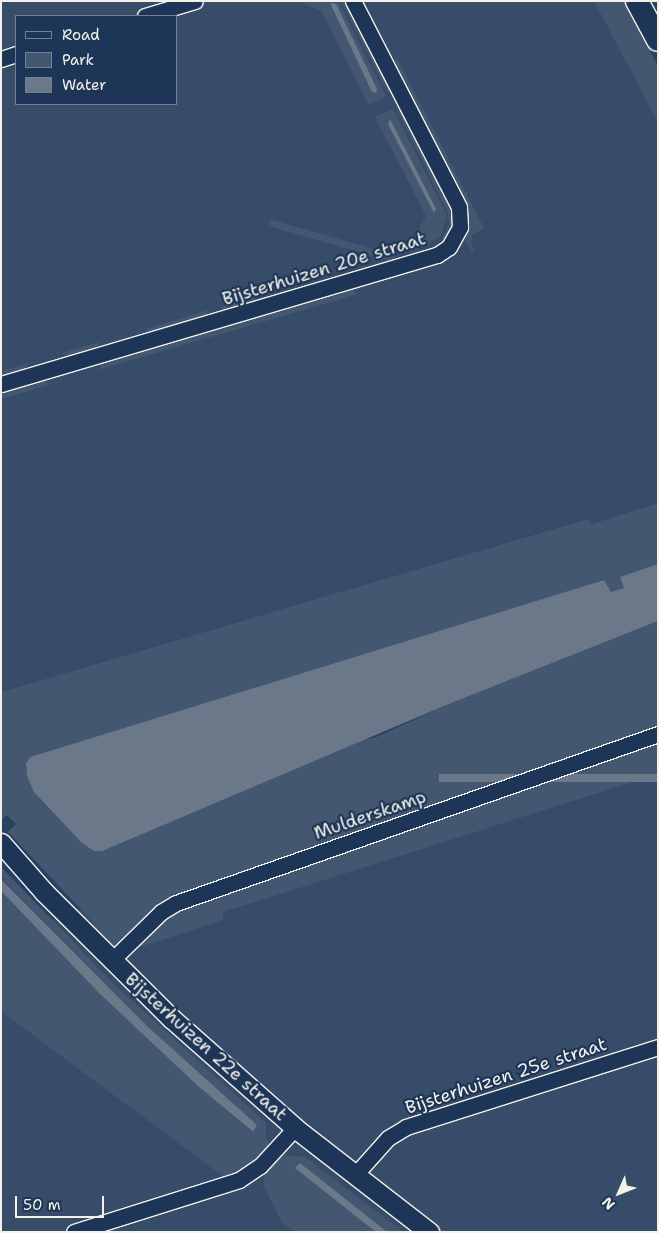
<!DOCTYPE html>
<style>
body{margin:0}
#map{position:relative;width:659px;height:1233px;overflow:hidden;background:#2a4060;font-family:"Shantell Sans",sans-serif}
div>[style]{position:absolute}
.built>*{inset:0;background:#374c69}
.green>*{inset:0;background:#445771;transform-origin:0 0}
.water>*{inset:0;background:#6a788a;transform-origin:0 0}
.roads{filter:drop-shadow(1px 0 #f4f1e8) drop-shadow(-1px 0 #f4f1e8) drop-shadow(0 1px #f4f1e8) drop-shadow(0 -1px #f4f1e8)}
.minor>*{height:15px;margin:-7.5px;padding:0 7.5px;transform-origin:7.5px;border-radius:7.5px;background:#1d3557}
.major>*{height:19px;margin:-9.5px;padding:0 9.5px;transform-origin:9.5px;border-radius:9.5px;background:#1d3557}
.highway>*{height:22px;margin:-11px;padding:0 11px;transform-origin:11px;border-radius:11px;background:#1d3557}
span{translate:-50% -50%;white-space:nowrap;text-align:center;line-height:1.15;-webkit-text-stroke:4.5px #1d3557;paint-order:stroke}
.street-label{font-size:18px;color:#f4f1e8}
.frame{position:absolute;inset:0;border:2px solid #f4f1e8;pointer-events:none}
.legend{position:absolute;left:15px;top:15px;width:162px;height:90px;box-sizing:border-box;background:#1d3557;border:1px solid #738091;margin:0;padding:6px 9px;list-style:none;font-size:15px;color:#f4f1e8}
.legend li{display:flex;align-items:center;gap:10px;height:25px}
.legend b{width:25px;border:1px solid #738091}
.north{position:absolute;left:594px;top:1168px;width:50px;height:50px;-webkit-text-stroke:4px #1d3557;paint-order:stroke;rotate:226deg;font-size:14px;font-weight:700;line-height:20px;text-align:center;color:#f4f1e8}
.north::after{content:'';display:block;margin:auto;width:18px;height:22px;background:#f4f1e8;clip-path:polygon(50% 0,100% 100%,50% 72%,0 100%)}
.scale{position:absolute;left:15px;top:1196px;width:89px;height:22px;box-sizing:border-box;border:2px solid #f4f1e8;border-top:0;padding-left:6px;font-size:15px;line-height:18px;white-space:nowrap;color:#f4f1e8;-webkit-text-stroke:4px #1d3557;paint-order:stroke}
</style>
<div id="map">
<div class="built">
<div style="clip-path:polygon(evenodd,1px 1px,606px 1px,658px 105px,658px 503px,592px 524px,586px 519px,1px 692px,1px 1px,16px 16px,176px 16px,176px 104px,16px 104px,16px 16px)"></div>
<div style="clip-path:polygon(658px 702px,658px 1232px,1px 1232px,1px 907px,23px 930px)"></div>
</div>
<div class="green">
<div style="clip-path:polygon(298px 1px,338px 1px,386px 96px,369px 105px,321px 11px)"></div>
<div style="clip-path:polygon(341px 1px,346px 1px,390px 88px,388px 93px)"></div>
<div style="clip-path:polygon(594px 1px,624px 1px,658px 66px,658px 122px)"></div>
<div style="clip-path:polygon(397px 58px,484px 228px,472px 235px,471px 243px,475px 250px,472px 252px,464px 237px,468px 221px,464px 204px,393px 64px)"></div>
<div style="clip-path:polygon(393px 109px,447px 215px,441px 236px,412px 253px,408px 251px,426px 216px,375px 117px)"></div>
<div style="clip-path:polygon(397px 110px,402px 111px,451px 208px,453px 222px,444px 241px,442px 238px,449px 225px,448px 213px)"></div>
<div style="left:395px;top:255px;width:7px;height:130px;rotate:106deg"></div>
<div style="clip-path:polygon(353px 290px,358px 294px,98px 370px,102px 364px)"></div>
<div style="clip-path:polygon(256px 296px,254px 302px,226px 311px,219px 307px)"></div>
<div style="clip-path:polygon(208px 310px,206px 317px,151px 333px,146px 329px)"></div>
<div style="clip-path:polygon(100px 342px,97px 348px,68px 357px,62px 353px)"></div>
<div style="clip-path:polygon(28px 363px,25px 369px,1px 377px,1px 371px)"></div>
<div style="clip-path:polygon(42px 380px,52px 384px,1px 399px,1px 392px)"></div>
<div style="clip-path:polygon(658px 503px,658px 564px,621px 577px,625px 588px,611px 592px,604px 580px,30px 757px,26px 764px,27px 776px,374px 738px,444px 706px,658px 621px,658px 726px,458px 800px,315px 845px,174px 900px,117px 948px,8px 832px,16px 824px,7px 815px,1px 820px,1px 692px,587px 519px,592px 524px)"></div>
<div style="clip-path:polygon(658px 740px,658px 774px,223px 912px,223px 920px,125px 952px,163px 915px)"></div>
<div style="clip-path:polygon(1px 867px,116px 986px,266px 1123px,266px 1138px,270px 1145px,262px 1156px,248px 1167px,225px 1178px,1px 1011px,1px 891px,99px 993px,199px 1087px,250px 1131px,253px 1132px,257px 1125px,147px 1026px,3px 880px)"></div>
<div style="clip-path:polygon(282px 1155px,305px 1157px,404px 1232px,295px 1232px,282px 1222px,263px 1185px,266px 1172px)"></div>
</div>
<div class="water">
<div style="clip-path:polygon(330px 3px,336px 4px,377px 89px,376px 93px,372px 92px)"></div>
<div style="clip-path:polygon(390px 119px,436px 209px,434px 213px,388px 124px)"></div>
<div style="clip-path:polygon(658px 564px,658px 621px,444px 706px,102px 851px,94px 851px,82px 843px,34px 792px,27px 776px,26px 763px,30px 757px,604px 580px,611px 592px,624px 588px,620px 577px)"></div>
<div style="left:658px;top:774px;width:8px;height:219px;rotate:90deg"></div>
<div style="clip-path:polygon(1px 879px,147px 1026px,257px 1125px,253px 1132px,199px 1087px,99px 993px,1px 891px)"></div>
<div style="clip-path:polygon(300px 1163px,377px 1224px,387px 1232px,376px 1232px,362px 1221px,295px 1168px)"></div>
</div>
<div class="roads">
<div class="minor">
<div style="left:145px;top:16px;width:52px;rotate:-16.7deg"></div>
<div style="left:1px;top:59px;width:16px;rotate:-18deg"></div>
<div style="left:1px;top:384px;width:455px;rotate:-16.5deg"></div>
<div style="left:437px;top:255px;width:14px;rotate:-34deg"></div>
<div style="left:449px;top:247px;width:23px;rotate:-61deg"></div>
<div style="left:460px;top:227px;width:20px;rotate:-93deg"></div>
<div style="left:459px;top:207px;width:232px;rotate:-117.2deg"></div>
<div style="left:111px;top:961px;width:70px;rotate:-44.4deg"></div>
<div style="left:161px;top:912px;width:17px;rotate:-31deg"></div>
<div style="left:176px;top:903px;width:511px;rotate:-19.32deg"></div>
<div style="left:354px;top:1176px;width:51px;rotate:-48.2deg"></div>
<div style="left:388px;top:1138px;width:21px;rotate:-31deg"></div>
<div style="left:406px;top:1127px;width:264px;rotate:-17.6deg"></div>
<div style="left:74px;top:1232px;width:173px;rotate:-17.5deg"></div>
<div style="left:239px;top:1180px;width:25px;rotate:-34deg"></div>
<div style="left:260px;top:1166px;width:52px;rotate:-47.4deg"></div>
</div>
<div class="major">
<div style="left:1px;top:843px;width:65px;rotate:48.7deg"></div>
<div style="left:44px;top:892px;width:180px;rotate:44.8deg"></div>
<div style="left:172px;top:1019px;width:164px;rotate:41.5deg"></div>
<div style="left:295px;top:1128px;width:170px;rotate:37.8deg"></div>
</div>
<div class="highway">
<div style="left:637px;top:1px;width:44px;rotate:61.7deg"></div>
</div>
</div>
<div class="street-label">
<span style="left:324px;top:269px;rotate:-17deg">Bijsterhuizen 20e straat</span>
<span style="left:370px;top:815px;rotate:-19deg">Mulderskamp</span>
<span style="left:206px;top:1047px;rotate:42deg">Bijsterhuizen 22e straat</span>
<span style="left:506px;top:1076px;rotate:-18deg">Bijsterhuizen 25e straat</span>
</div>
<div class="frame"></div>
<ul class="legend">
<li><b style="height:6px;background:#1d3557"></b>Road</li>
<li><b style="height:14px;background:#445771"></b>Park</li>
<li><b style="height:14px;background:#6a788a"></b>Water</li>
</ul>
<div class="north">N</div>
<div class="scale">50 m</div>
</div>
